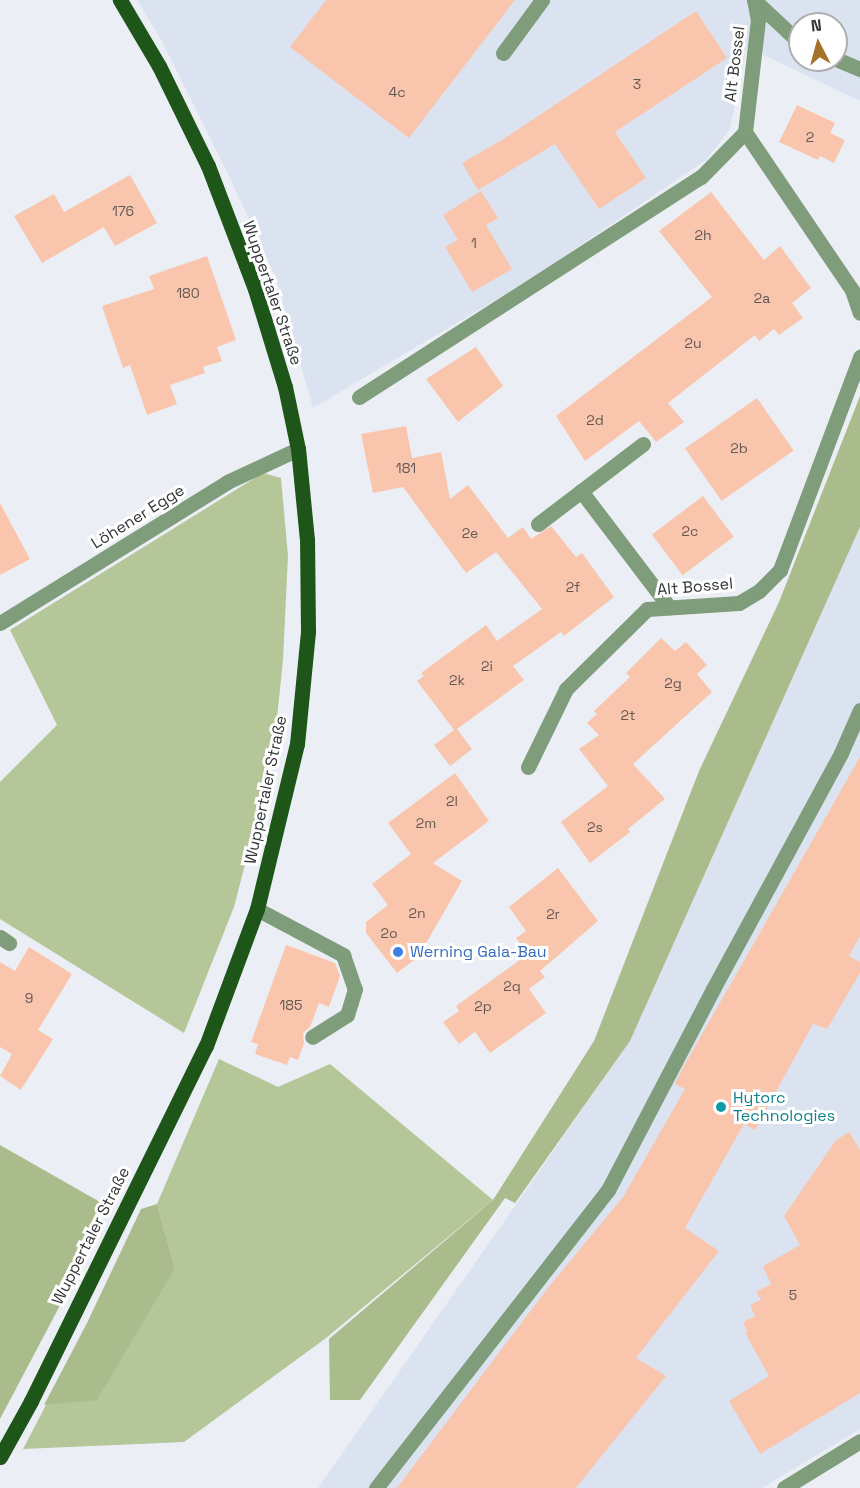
<!DOCTYPE html>
<meta charset="utf-8">
<style>
body{margin:0}
#map{position:relative;width:860px;height:1488px;overflow:hidden;background:#ebeff5;font-family:"Space Grotesk",sans-serif}
div>[style]{position:absolute}
.built>*{inset:0;background:#dce3f0}
.green>*{inset:0;background:#b5c698}
.forest>*{inset:0;background:#aabc8c}
.building>*{inset:0;background:#f9c6ad;transform-origin:0 0}
.minor>*{height:15px;margin:-7.5px;padding:0 7.5px;transform-origin:7.5px;border-radius:7.5px;background:#7f9c7b}
.major>*{height:15px;margin:-7.5px;padding:0 7.5px;transform-origin:7.5px;border-radius:7.5px;background:#1e561a}
.dots>*{width:16px;height:16px;translate:-50% -50%;box-sizing:border-box;border:3px solid #fff;border-radius:50%}
span{translate:-50% -50%;white-space:nowrap;text-align:center;line-height:1.15;-webkit-text-stroke:6px #fff;paint-order:stroke}
.number-label{font-size:14px;color:#645854}
.number-label span{-webkit-text-stroke-width:0}
.street-label{font-size:16px;color:#323436}
.shop-label{font-size:16px;color:#366cbe}
.left{translate:0 -50%;text-align:left}
.culture-label{font-size:16px;color:#0d838f}
.north{position:absolute;left:788px;top:12px;width:60px;height:60px;box-sizing:border-box;background:#fff;border:2px solid #adaeaf;border-radius:50%;rotate:354deg;font-size:16px;font-weight:700;line-height:24px;text-align:center;color:#323436}
.north::after{content:'';display:block;margin:auto;width:21px;height:27px;background:#a57229;clip-path:polygon(50% 0,100% 100%,50% 72%,0 100%)}
</style>
<div id="map">
<div class="built">
<div style="clip-path:polygon(evenodd,137px 0,860px 0,860px 101px,747px 47px,730px 129px,706px 160px,526px 282px,313px 408px,275px 276px,227px 172px,162px 41px,137px 0,800px 24px,836px 24px,836px 60px,800px 60px,800px 24px)"></div>
<div style="clip-path:polygon(860px 527px,860px 1429px,762px 1488px,318px 1488px,630px 1041px)"></div>
</div>
<div class="green">
<div style="clip-path:polygon(263px 473px,281px 478px,288px 556px,283px 660px,273px 756px,234px 907px,184px 1033px,0 919px,0 782px,57px 725px,10px 630px)"></div>
<div style="clip-path:polygon(219px 1059px,278px 1087px,330px 1064px,493px 1200px,326px 1338px,184px 1442px,23px 1449px,46px 1405px,175px 1268px,157px 1204px)"></div>
</div>
<div class="forest">
<div style="clip-path:polygon(860px 396px,860px 527px,630px 1041px,515px 1203px,505px 1198px,360px 1400px,330px 1400px,329px 1339px,493px 1200px,594px 1041px,699px 771px,779px 602px)"></div>
<div style="clip-path:polygon(0 1145px,107px 1206px,56px 1313px,0 1419px)"></div>
<div style="clip-path:polygon(157px 1204px,175px 1268px,97px 1400px,44px 1405px,87px 1323px,141px 1209px)"></div>
</div>
<div class="building">
<div style="clip-path:polygon(326px 0,515px 0,409px 138px,290px 47px)"></div>
<div style="clip-path:polygon(696px 11px,727px 58px,615px 132px,646px 178px,599px 209px,555px 144px,478px 190px,462px 163px,502px 140px)"></div>
<div style="clip-path:polygon(797px 105px,835px 123px,830px 133px,845px 140px,834px 163px,820px 156px,818px 160px,779px 142px)"></div>
<div style="clip-path:polygon(130px 175px,157px 223px,115px 246px,104px 227px,42px 263px,14px 216px,54px 194px,64px 212px)"></div>
<div style="clip-path:polygon(481px 191px,498px 218px,486px 225px,512px 269px,472px 292px,445px 247px,458px 240px,443px 215px)"></div>
<div style="clip-path:polygon(711px 192px,764px 260px,780px 246px,811px 288px,792px 303px,803px 318px,779px 335px,774px 329px,759px 341px,755px 335px,668px 403px,684px 422px,656px 442px,639px 421px,585px 461px,556px 416px,712px 297px,659px 231px)"></div>
<div style="clip-path:polygon(207px 256px,236px 340px,217px 347px,222px 361px,203px 367px,205px 373px,170px 385px,177px 404px,147px 415px,130px 365px,123px 368px,102px 306px,154px 289px,149px 276px)"></div>
<div style="clip-path:polygon(476px 347px,503px 386px,458px 422px,426px 379px)"></div>
<div style="left:757px;top:398px;width:64px;height:88px;rotate:55deg"></div>
<div style="clip-path:polygon(406px 426px,412px 458px,441px 452px,450px 499px,468px 485px,508px 538px,523px 527px,531px 539px,551px 526px,576px 557px,582px 553px,614px 597px,564px 636px,561px 632px,513px 666px,524px 680px,457px 729px,472px 749px,450px 766px,434px 745px,454px 730px,417px 681px,424px 676px,421px 673px,486px 625px,497px 641px,542px 609px,496px 552px,466px 573px,403px 487px,373px 493px,361px 434px)"></div>
<div style="left:703px;top:496px;width:51px;height:64px;rotate:53deg"></div>
<div style="clip-path:polygon(0 503px,30px 559px,0 575px)"></div>
<div style="clip-path:polygon(661px 638px,675px 651px,686px 642px,707px 665px,697px 674px,712px 692px,633px 764px,665px 799px,628px 829px,630px 832px,590px 863px,561px 822px,608px 786px,579px 749px,599px 735px,587px 723px,597px 714px,594px 711px,630px 677px,626px 673px)"></div>
<div style="clip-path:polygon(860px 757px,860px 936px,849px 956px,860px 962px,860px 973px,827px 1029px,813px 1024px,755px 1130px,744px 1124px,685px 1228px,719px 1251px,636px 1358px,666px 1376px,576px 1488px,397px 1488px,547px 1289px,623px 1197px,685px 1089px,675px 1084px,681px 1071px)"></div>
<div style="clip-path:polygon(455px 773px,489px 821px,433px 863px,462px 881px,418px 957px,397px 973px,366px 933px,366px 922px,388px 905px,372px 884px,411px 854px,388px 823px)"></div>
<div style="clip-path:polygon(558px 868px,598px 921px,540px 971px,545px 977px,529px 989px,546px 1013px,490px 1053px,475px 1032px,459px 1044px,443px 1022px,459px 1011px,456px 1006px,528px 954px,534px 963px,516px 938px,526px 931px,509px 907px)"></div>
<div style="clip-path:polygon(286px 945px,335px 963px,340px 976px,329px 1007px,319px 1003px,310px 1027px,303px 1033px,304px 1043px,298px 1060px,290px 1057px,287px 1065px,255px 1054px,258px 1044px,251px 1042px)"></div>
<div style="clip-path:polygon(29px 947px,72px 974px,38px 1030px,53px 1039px,21px 1090px,0 1076px,12px 1054px,0 1047px,0 962px,15px 971px)"></div>
<div style="clip-path:polygon(849px 1132px,860px 1150px,860px 1393px,760px 1454px,729px 1401px,769px 1376px,745px 1333px,748px 1332px,743px 1322px,755px 1316px,750px 1305px,761px 1300px,756px 1292px,771px 1284px,763px 1266px,800px 1245px,784px 1216px,836px 1140px)"></div>
</div>
<div class="minor">
<div style="left:754px;top:0;width:63px;rotate:43.1deg"></div>
<div style="left:503px;top:53px;width:66px;rotate:-53.7deg"></div>
<div style="left:836px;top:59px;width:26px;rotate:23deg"></div>
<div style="left:745px;top:132px;width:191px;rotate:55.9deg"></div>
<div style="left:852px;top:290px;width:24px;rotate:71deg"></div>
<div style="left:359px;top:397px;width:407px;rotate:-32.8deg"></div>
<div style="left:701px;top:177px;width:63px;rotate:-45.6deg"></div>
<div style="left:745px;top:132px;width:113px;rotate:-83.4deg"></div>
<div style="left:758px;top:20px;width:20px;rotate:-101deg"></div>
<div style="left:581px;top:491px;width:146px;rotate:52.8deg"></div>
<div style="left:538px;top:524px;width:132px;rotate:-37.3deg"></div>
<div style="left:0;top:623px;width:267px;rotate:-31.8deg"></div>
<div style="left:227px;top:482px;width:78px;rotate:-24.9deg"></div>
<div style="left:528px;top:767px;width:87px;rotate:-64deg"></div>
<div style="left:566px;top:689px;width:114px;rotate:-44.6deg"></div>
<div style="left:647px;top:609px;width:92px;rotate:-3.7deg"></div>
<div style="left:739px;top:603px;width:23px;rotate:-31deg"></div>
<div style="left:759px;top:591px;width:30px;rotate:-45deg"></div>
<div style="left:780px;top:570px;width:228px;rotate:-69.4deg"></div>
<div style="left:257px;top:909px;width:98px;rotate:28.1deg"></div>
<div style="left:343px;top:955px;width:36px;rotate:71deg"></div>
<div style="left:355px;top:989px;width:27px;rotate:107deg"></div>
<div style="left:347px;top:1015px;width:41px;rotate:147.8deg"></div>
<div style="left:0;top:937px;width:11px;rotate:34deg"></div>
<div style="left:376px;top:1488px;width:378px;rotate:-52.1deg"></div>
<div style="left:608px;top:1190px;width:227px;rotate:-62.4deg"></div>
<div style="left:713px;top:989px;width:268px;rotate:-61.5deg"></div>
<div style="left:841px;top:753px;width:47px;rotate:-66.2deg"></div>
<div style="left:784px;top:1488px;width:89px;rotate:-31.7deg"></div>
</div>
<div class="major">
<div style="left:0;top:1457px;width:64px;rotate:-61deg"></div>
<div style="left:31px;top:1401px;width:396px;rotate:-63.8deg"></div>
<div style="left:206px;top:1046px;width:146px;rotate:-69.6deg"></div>
<div style="left:257px;top:909px;width:170px;rotate:-76.4deg"></div>
<div style="left:297px;top:744px;width:114px;rotate:-84.4deg"></div>
<div style="left:308px;top:631px;width:91px;rotate:-90.6deg"></div>
<div style="left:307px;top:540px;width:91px;rotate:-95.6deg"></div>
<div style="left:298px;top:449px;width:63px;rotate:-101.8deg"></div>
<div style="left:285px;top:387px;width:102px;rotate:-107deg"></div>
<div style="left:255px;top:289px;width:132px;rotate:-110.9deg"></div>
<div style="left:208px;top:166px;width:111px;rotate:-116.1deg"></div>
<div style="left:159px;top:66px;width:77px;rotate:-120.6deg"></div>
</div>
<div class="dots">
<div style="left:398px;top:952px;background:#3f7fe0"></div>
<div style="left:721px;top:1107px;background:#0f9aa8"></div>
</div>
<div class="number-label">
<span style="left:637px;top:84px">3</span>
<span style="left:397px;top:92px">4c</span>
<span style="left:810px;top:137px">2</span>
<span style="left:123px;top:211px">176</span>
<span style="left:703px;top:235px">2h</span>
<span style="left:474px;top:243px">1</span>
<span style="left:188px;top:293px">180</span>
<span style="left:762px;top:298px">2a</span>
<span style="left:693px;top:343px">2u</span>
<span style="left:595px;top:420px">2d</span>
<span style="left:739px;top:448px">2b</span>
<span style="left:406px;top:468px">181</span>
<span style="left:690px;top:531px">2c</span>
<span style="left:470px;top:533px">2e</span>
<span style="left:573px;top:587px">2f</span>
<span style="left:487px;top:666px">2i</span>
<span style="left:457px;top:680px">2k</span>
<span style="left:673px;top:683px">2g</span>
<span style="left:628px;top:715px">2t</span>
<span style="left:452px;top:801px">2l</span>
<span style="left:426px;top:823px">2m</span>
<span style="left:595px;top:827px">2s</span>
<span style="left:417px;top:913px">2n</span>
<span style="left:553px;top:914px">2r</span>
<span style="left:389px;top:933px">2o</span>
<span style="left:512px;top:986px">2q</span>
<span style="left:29px;top:998px">9</span>
<span style="left:291px;top:1005px">185</span>
<span style="left:483px;top:1006px">2p</span>
<span style="left:793px;top:1295px">5</span>
</div>
<div class="street-label">
<span style="left:735px;top:64px;rotate:-83deg">Alt Bossel</span>
<span style="left:272px;top:293px;rotate:71deg">Wuppertaler Straße</span>
<span style="left:138px;top:517px;rotate:-32deg">Löhener Egge</span>
<span style="left:695px;top:587px;rotate:-5deg">Alt Bossel</span>
<span style="left:266px;top:790px;rotate:-78deg">Wuppertaler Straße</span>
<span style="left:91px;top:1236px;rotate:-63deg">Wuppertaler Straße</span>
</div>
<div class="shop-label">
<span class="left" style="left:410px;top:952px">Werning Gala-Bau</span>
</div>
<div class="culture-label">
<span class="left" style="left:733px;top:1107px">Hytorc<br>Technologies</span>
</div>
<div class="north">N</div>
</div>
